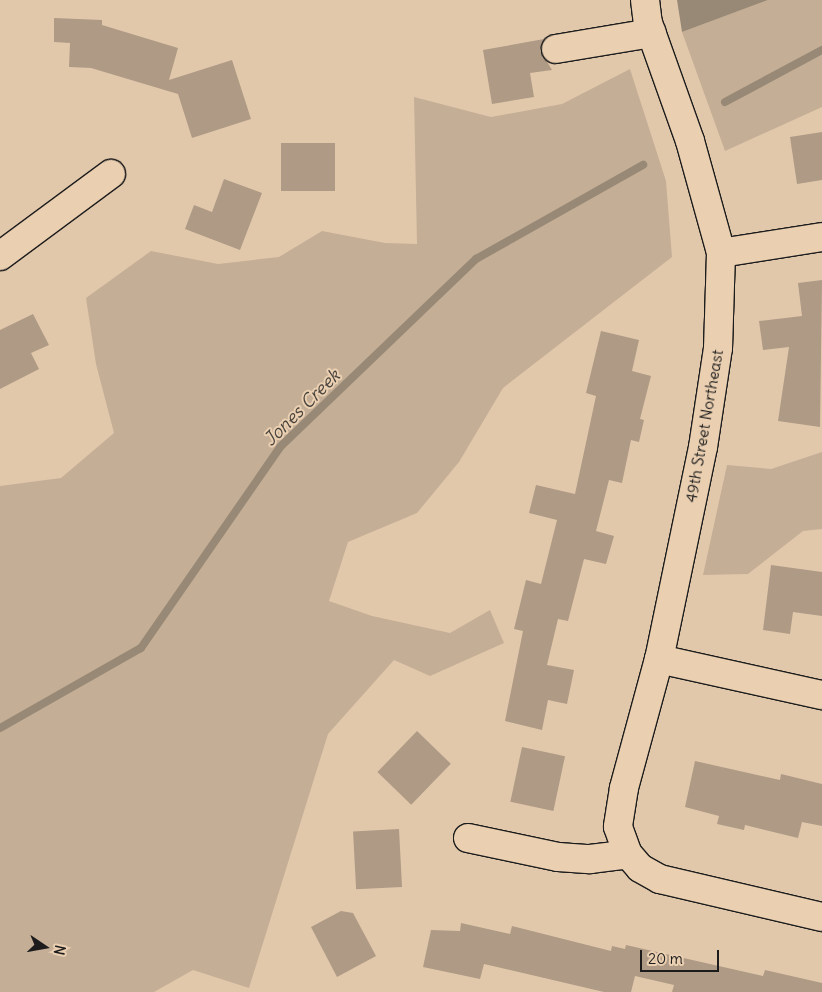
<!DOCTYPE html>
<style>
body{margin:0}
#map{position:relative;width:822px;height:992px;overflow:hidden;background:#e2c8ab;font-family:Delius,sans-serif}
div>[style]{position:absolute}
.green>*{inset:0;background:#c4ae96}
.water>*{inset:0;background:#988976}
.stream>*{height:8px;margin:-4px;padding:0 4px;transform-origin:4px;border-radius:4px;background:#988976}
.building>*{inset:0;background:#ae9a85;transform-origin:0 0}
.roads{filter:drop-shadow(1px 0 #1c1c1c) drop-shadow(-1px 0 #1c1c1c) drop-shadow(0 1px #1c1c1c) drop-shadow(0 -1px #1c1c1c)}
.minor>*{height:28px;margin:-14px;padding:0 14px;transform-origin:14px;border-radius:14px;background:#eacfb1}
span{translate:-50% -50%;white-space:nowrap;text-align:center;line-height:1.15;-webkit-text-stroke:4px #eacfb1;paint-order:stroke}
.street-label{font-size:16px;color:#1c1c1c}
.water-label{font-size:18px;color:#47423c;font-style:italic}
.north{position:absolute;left:20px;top:922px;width:50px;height:50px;-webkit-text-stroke:4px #eacfb1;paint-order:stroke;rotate:102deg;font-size:14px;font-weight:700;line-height:20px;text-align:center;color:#1c1c1c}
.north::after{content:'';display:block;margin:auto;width:18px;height:22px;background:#1c1c1c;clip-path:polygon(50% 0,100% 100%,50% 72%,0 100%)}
.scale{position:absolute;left:640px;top:950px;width:79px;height:22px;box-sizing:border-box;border:2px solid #1c1c1c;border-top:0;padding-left:6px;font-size:15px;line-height:18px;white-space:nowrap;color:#1c1c1c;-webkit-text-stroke:4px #eacfb1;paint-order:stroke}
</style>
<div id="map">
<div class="green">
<div style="clip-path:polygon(768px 0,822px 0,822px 107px,725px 151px,682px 32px)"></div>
<div style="clip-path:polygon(630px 69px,666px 181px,672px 257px,503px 388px,459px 462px,417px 513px,348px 542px,329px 601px,372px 616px,450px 633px,490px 610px,504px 643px,430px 676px,394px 660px,328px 734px,249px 988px,193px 970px,154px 992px,0 992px,0 486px,61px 478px,114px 433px,96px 364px,86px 298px,151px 251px,218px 264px,279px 257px,322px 231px,385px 243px,417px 244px,414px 97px,491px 117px,562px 104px)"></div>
<div style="clip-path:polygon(822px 452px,822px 529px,803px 531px,748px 574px,703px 575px,727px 465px,771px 469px)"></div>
</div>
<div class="water">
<div style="clip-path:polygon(677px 0,768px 0,682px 32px)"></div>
</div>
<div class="stream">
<div style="left:725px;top:102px;width:110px;rotate:-28.2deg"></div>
<div style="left:0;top:728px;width:162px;rotate:-29.6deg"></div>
<div style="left:141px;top:648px;width:244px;rotate:-55.3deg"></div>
<div style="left:280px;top:447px;width:272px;rotate:-43.8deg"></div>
<div style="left:476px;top:259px;width:192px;rotate:-29.4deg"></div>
</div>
<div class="building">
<div style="clip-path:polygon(54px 18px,102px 20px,102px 25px,178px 48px,169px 80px,232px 60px,251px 119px,192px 138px,178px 94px,91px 68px,69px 67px,70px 43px,54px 42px)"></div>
<div style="clip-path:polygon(544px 39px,541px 52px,552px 70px,530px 73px,534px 97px,492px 104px,483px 50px)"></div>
<div style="clip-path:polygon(822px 132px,822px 180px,797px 184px,790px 137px)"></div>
<div style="left:335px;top:143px;width:48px;height:54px;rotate:90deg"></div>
<div style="clip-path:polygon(224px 179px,262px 193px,240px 250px,185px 229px,194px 205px,212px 212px)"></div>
<div style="clip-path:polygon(822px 280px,820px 427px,778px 421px,789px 347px,763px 350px,759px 321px,802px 316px,798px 283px)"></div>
<div style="clip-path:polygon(33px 314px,49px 345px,31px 353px,39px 369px,0 389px,0 330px)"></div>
<div style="clip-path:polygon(601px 331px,639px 340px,632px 371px,651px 376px,640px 419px,644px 420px,639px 442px,631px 440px,622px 483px,609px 480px,596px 531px,614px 536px,606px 564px,584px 559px,568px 621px,558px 619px,547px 665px,574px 670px,567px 704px,548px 700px,542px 730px,505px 721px,523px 631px,514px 629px,526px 580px,541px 584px,557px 520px,529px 513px,536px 485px,575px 494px,596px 396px,586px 393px)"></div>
<div style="clip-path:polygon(771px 565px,822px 572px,822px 616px,793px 612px,790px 634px,763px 630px)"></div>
<div style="left:417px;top:731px;width:47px;height:57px;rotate:44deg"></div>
<div style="left:522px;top:747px;width:44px;height:56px;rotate:12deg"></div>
<div style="clip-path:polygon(695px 761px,780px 780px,781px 774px,822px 784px,822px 826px,802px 822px,798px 838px,745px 825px,744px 830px,717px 824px,719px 816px,685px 807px)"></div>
<div style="left:399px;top:829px;width:58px;height:46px;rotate:87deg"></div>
<div style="clip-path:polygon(341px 911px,353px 913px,376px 956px,337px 977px,311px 927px)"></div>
<div style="clip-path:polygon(461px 923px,510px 934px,512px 926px,611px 951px,612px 946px,625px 949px,626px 945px,763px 976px,765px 970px,822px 983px,822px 992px,672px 992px,674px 985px,635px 976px,631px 992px,604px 992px,484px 964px,480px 979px,423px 967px,431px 930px,460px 931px)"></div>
</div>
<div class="roads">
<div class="minor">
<div style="left:645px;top:0;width:23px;rotate:83deg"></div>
<div style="left:648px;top:23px;width:125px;rotate:70.4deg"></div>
<div style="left:690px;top:141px;width:116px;rotate:74.5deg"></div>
<div style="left:721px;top:253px;width:95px;rotate:91.8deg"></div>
<div style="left:718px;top:348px;width:100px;rotate:98.6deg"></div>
<div style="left:703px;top:447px;width:217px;rotate:101.7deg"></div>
<div style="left:659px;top:659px;width:134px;rotate:105.2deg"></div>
<div style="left:624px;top:788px;width:39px;rotate:99deg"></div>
<div style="left:618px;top:827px;width:29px;rotate:70deg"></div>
<div style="left:628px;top:854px;width:18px;rotate:49deg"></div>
<div style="left:640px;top:868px;width:23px;rotate:29deg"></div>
<div style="left:660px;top:879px;width:166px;rotate:13.2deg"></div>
<div style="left:556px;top:49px;width:97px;rotate:-9.5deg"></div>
<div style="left:721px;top:253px;width:102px;rotate:-9deg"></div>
<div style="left:0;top:256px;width:138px;rotate:-36.5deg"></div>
<div style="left:659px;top:659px;width:167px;rotate:12.5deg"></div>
<div style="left:468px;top:838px;width:92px;rotate:11.9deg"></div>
<div style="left:558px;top:857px;width:32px;rotate:4deg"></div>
<div style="left:590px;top:859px;width:38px;rotate:-7deg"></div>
</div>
</div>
<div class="street-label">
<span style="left:704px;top:426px;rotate:-80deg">49th Street Northeast</span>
</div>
<div class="water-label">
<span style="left:302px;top:408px;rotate:-45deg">Jones Creek</span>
</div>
<div class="north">N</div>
<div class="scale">20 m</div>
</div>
